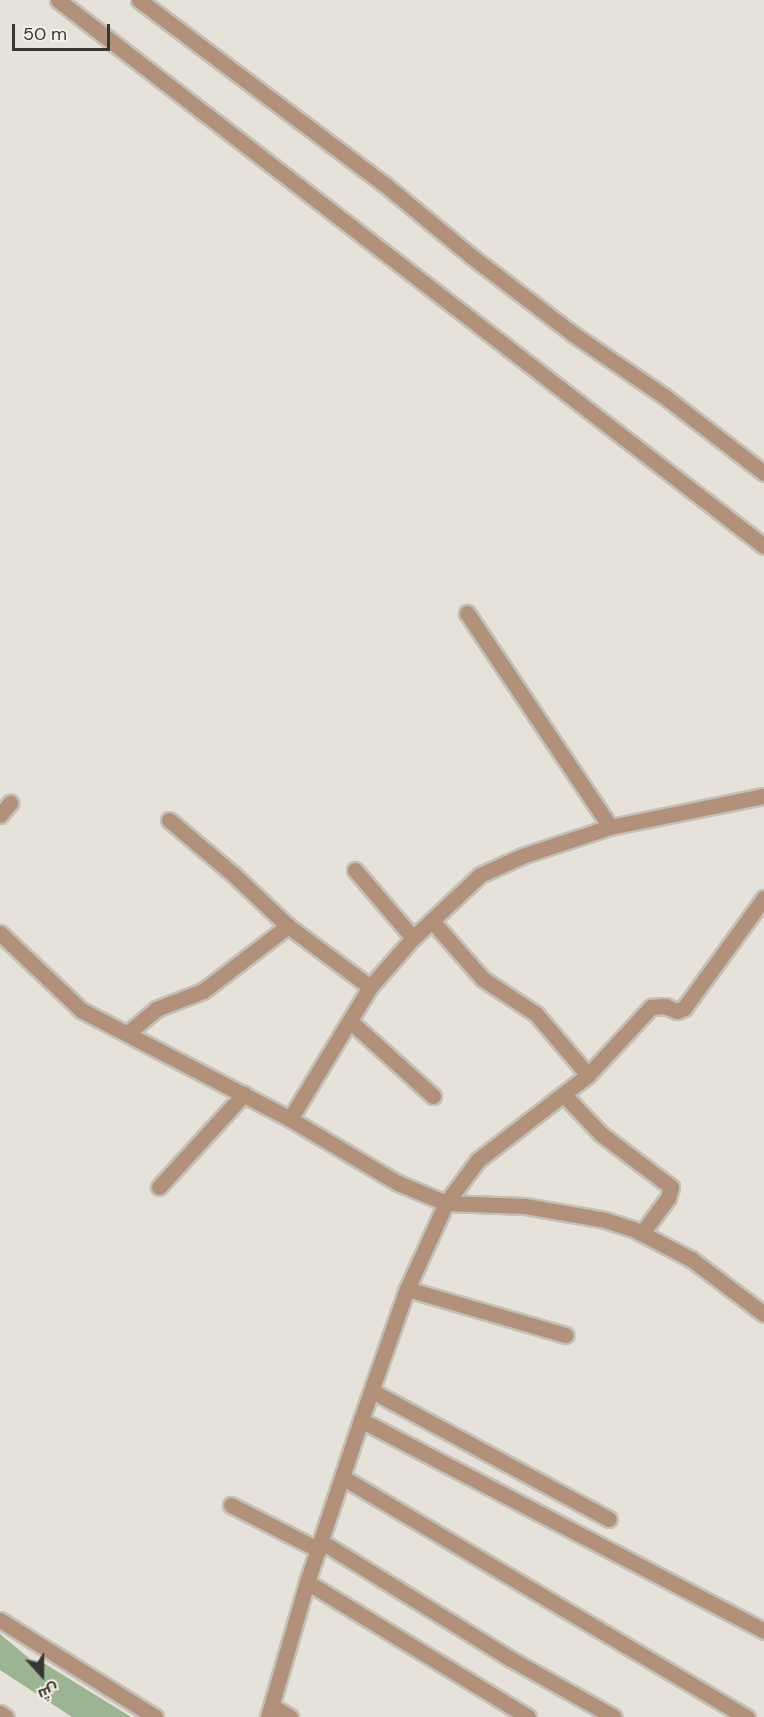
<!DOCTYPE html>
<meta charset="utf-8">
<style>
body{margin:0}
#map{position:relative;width:764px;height:1717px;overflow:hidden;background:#e7e2d9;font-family:"DM Sans",Cairo,sans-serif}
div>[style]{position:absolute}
.water>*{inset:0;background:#9cb493}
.roads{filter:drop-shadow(2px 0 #c4c0b8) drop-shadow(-2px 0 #c4c0b8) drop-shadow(0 2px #c4c0b8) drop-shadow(0 -2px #c4c0b8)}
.minor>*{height:15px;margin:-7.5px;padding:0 7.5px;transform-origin:7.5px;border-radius:7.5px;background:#b2917b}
span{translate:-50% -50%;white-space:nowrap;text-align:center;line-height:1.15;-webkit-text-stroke:5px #f4efe6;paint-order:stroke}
.north{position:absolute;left:12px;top:1645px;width:60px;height:60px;-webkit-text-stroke:4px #f4efe6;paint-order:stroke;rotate:159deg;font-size:16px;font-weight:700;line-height:24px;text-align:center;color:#383633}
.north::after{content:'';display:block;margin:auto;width:21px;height:27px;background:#383633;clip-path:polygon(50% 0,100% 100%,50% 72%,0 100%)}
.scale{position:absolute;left:12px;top:24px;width:98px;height:27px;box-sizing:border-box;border:3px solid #383633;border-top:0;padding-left:8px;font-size:18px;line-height:21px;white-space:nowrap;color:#383633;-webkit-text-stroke:4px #f4efe6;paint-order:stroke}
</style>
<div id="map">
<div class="water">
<div style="clip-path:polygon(0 1634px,30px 1659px,42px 1662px,131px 1717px,72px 1717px,0 1670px)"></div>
</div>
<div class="roads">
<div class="minor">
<div style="left:58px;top:0;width:892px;rotate:37.72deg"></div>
<div style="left:139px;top:0;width:305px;rotate:36.9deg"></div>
<div style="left:383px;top:183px;width:114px;rotate:39.7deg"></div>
<div style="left:471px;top:256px;width:128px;rotate:37.4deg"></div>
<div style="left:573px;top:334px;width:110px;rotate:34.3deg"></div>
<div style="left:664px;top:396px;width:126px;rotate:37.6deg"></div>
<div style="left:467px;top:613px;width:257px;rotate:56.2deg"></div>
<div style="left:0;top:815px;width:16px;rotate:-50deg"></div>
<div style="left:169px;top:820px;width:84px;rotate:40.2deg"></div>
<div style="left:233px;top:874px;width:76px;rotate:43.4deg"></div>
<div style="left:288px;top:926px;width:102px;rotate:36.6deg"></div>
<div style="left:355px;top:870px;width:89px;rotate:49.5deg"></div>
<div style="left:432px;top:921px;width:77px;rotate:48.7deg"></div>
<div style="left:483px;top:979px;width:64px;rotate:33.4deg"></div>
<div style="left:536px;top:1014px;width:80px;rotate:49.6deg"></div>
<div style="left:0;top:933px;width:112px;rotate:43.5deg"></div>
<div style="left:81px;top:1010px;width:236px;rotate:27.5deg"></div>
<div style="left:290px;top:1119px;width:126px;rotate:30.7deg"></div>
<div style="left:398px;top:1183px;width:52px;rotate:22.6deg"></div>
<div style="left:446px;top:1203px;width:79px;rotate:2.2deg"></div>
<div style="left:525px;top:1206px;width:81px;rotate:9.9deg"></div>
<div style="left:605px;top:1220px;width:32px;rotate:18deg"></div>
<div style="left:635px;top:1230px;width:63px;rotate:27.4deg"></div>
<div style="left:691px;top:1259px;width:91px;rotate:37deg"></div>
<div style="left:350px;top:1021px;width:112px;rotate:42.1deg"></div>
<div style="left:129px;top:1032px;width:35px;rotate:-40deg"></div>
<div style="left:156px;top:1009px;width:50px;rotate:-21deg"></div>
<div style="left:203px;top:991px;width:107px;rotate:-37.4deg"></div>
<div style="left:564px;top:1095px;width:54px;rotate:46.5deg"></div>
<div style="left:601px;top:1134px;width:88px;rotate:37.1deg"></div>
<div style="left:671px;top:1187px;width:11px;rotate:105deg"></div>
<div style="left:668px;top:1198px;width:44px;rotate:126.6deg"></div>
<div style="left:290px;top:1119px;width:154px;rotate:-58.8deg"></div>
<div style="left:370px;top:987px;width:65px;rotate:-48.7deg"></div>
<div style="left:413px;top:938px;width:92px;rotate:-43.2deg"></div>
<div style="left:480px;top:875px;width:46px;rotate:-24.3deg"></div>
<div style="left:522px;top:856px;width:93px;rotate:-18.2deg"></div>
<div style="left:610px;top:827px;width:157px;rotate:-11.4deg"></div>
<div style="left:159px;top:1187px;width:126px;rotate:-47.6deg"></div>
<div style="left:407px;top:1289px;width:165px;rotate:16.2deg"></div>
<div style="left:372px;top:1391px;width:269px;rotate:28.4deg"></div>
<div style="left:361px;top:1420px;width:455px;rotate:27.6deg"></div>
<div style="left:342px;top:1477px;width:471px;rotate:30.7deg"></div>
<div style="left:231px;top:1505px;width:99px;rotate:27.1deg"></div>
<div style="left:322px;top:1542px;width:220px;rotate:31.8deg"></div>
<div style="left:509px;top:1658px;width:120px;rotate:29.3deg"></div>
<div style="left:307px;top:1582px;width:259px;rotate:31.4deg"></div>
<div style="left:0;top:1620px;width:183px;rotate:32deg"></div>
<div style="left:272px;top:1706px;width:21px;rotate:31deg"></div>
<div style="left:0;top:1713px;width:7px;rotate:34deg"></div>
<div style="left:268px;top:1717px;width:141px;rotate:-73.9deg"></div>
<div style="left:307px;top:1582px;width:171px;rotate:-71.6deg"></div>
<div style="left:361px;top:1420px;width:139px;rotate:-70.7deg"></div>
<div style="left:407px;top:1289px;width:94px;rotate:-65.6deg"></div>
<div style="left:446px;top:1203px;width:54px;rotate:-53.3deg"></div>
<div style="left:478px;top:1160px;width:139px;rotate:-37.7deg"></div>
<div style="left:588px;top:1075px;width:93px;rotate:-47.2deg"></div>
<div style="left:651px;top:1007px;width:14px;rotate:-4deg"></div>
<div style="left:665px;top:1006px;width:13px;rotate:23deg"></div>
<div style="left:677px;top:1011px;width:8px;rotate:-23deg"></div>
<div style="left:684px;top:1008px;width:136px;rotate:-54deg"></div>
</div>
</div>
<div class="north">ش</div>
<div class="scale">50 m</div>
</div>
